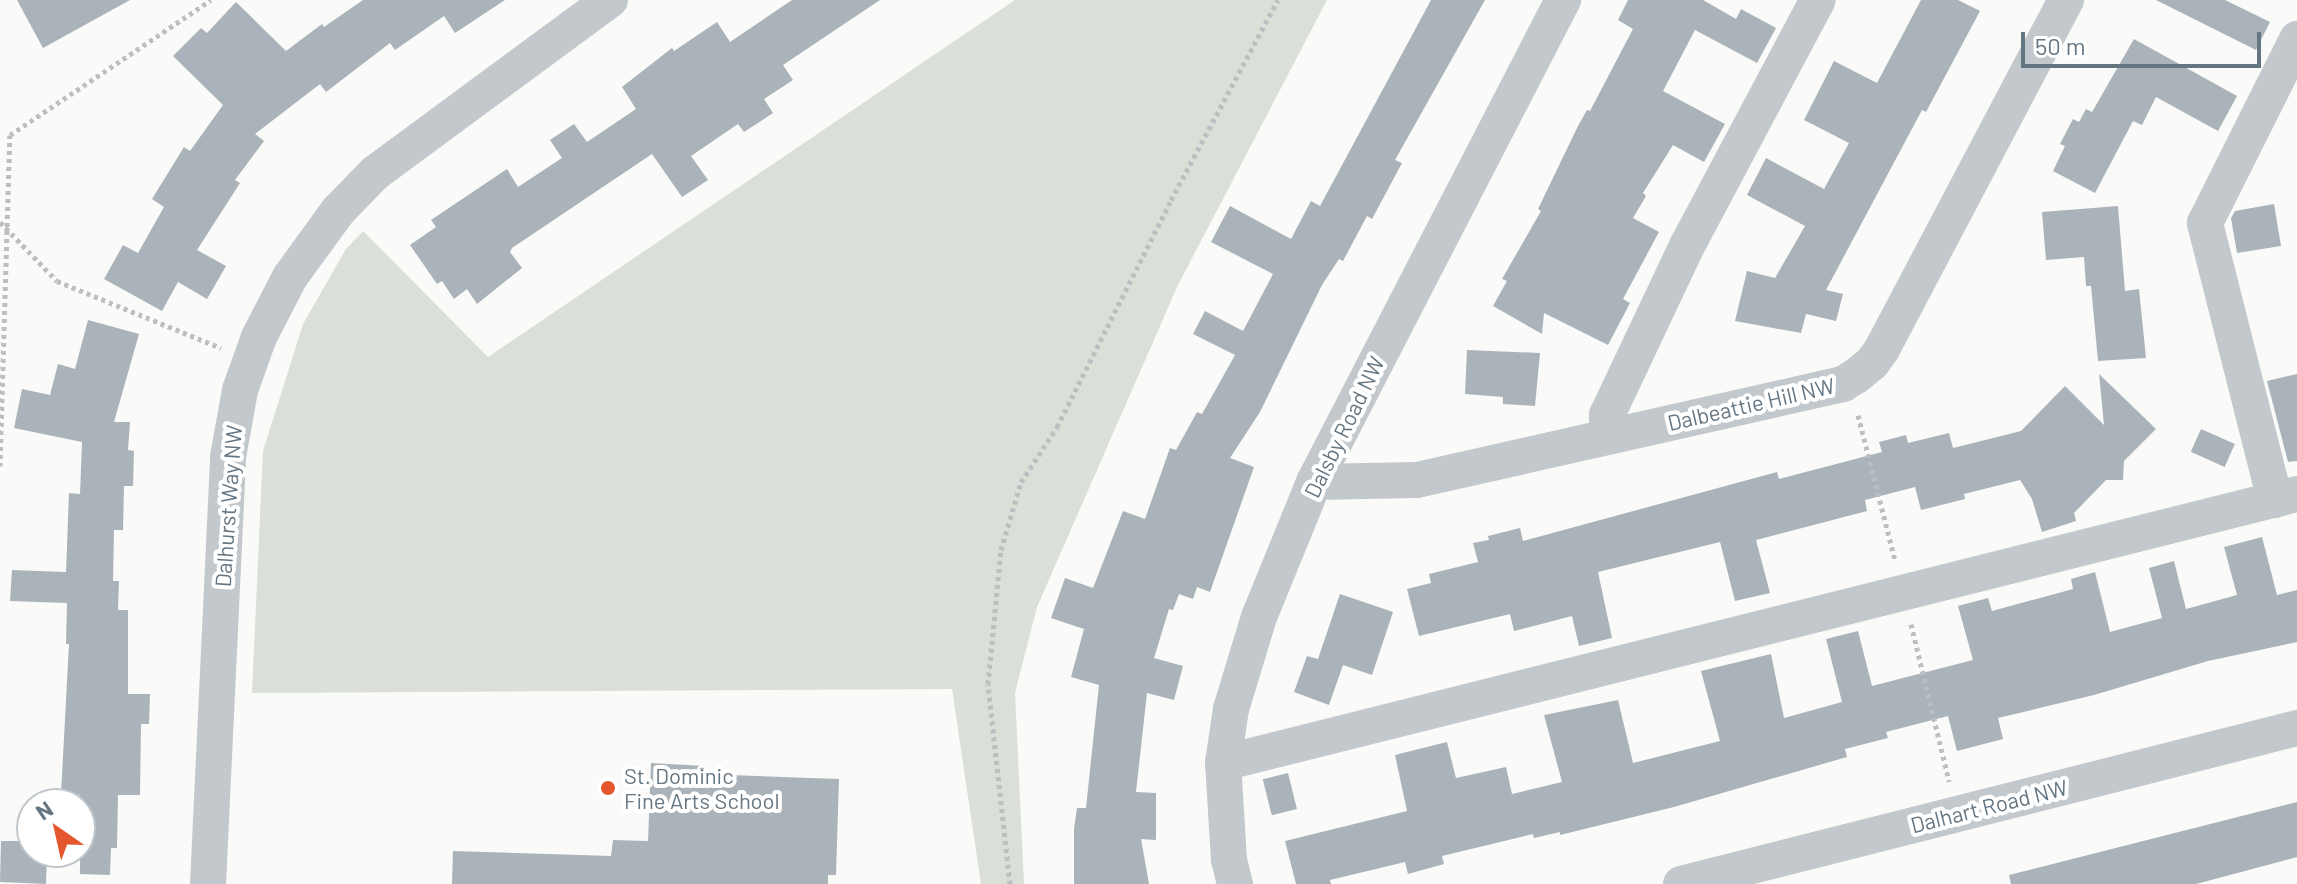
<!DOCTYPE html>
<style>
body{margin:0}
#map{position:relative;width:2297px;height:884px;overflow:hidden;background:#fafaf8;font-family:Barlow,sans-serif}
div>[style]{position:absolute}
.green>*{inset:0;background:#dadfd7}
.building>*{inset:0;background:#aab3b9;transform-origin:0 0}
.path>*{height:5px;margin-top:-2.5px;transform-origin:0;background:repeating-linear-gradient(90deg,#bbbfc2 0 4px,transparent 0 8px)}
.minor>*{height:36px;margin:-18px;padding:0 18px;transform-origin:18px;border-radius:18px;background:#c3c8cc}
.dots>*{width:22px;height:22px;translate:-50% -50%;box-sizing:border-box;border:4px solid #fff;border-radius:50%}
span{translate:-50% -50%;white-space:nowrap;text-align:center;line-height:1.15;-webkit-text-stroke:8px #fff;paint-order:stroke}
.street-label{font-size:22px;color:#657683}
.poi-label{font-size:22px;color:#657683}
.left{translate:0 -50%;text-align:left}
.north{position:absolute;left:16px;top:788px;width:80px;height:80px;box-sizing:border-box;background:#fff;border:2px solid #c1c8cd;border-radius:50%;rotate:326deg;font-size:22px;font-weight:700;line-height:32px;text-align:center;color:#657683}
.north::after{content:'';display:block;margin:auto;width:28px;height:36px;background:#e4572e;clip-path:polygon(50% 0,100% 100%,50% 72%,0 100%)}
.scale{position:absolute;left:2021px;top:32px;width:240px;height:36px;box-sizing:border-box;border:4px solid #657683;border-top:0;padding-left:10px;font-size:24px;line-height:28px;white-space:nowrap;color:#657683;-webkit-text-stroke:6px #fff;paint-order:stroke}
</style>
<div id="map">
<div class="green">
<div style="clip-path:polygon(1015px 0,1327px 0,1178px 285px,1037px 607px,1015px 693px,1024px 884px,981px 884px,952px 689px,252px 693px,263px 451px,303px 324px,346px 249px,363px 231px,488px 357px)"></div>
</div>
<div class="building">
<div style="clip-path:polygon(17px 0,130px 0,43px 48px)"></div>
<div style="clip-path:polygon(363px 0,505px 0,455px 33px,444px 16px,395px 50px,390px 43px,326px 92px,320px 84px,255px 134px,264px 141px,235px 180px,240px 183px,197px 250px,226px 266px,207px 299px,178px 282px,162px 311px,104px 279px,123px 245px,138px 253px,164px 207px,152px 199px,184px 147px,190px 151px,223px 105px,173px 56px,201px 28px,207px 33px,236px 2px,286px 51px,322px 24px,324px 27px)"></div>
<div style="clip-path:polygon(792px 0,880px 0,783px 65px,793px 80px,764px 99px,773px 113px,744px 132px,738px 124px,691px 156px,708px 180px,682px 197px,652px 154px,512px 248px,510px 252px,522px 268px,477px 304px,467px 289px,454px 299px,442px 281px,437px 284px,410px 245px,436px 227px,431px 220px,507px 169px,518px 187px,562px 158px,550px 140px,574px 124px,587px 142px,636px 109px,622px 87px,672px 48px,674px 51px,717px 22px,730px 42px)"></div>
<div style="clip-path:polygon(1431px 0,1485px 0,1395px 160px,1402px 163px,1372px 219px,1367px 216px,1343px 261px,1339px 259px,1322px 285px,1260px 412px,1230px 458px,1254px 467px,1210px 592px,1197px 587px,1193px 599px,1179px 594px,1173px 610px,1169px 609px,1154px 658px,1183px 666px,1174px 700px,1147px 693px,1136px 792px,1156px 793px,1156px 840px,1141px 839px,1149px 884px,1074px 884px,1074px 829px,1077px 808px,1086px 808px,1099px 685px,1071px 677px,1084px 629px,1051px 618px,1065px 578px,1093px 588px,1123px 511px,1145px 519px,1170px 448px,1176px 450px,1197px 412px,1202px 414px,1235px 355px,1193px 334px,1205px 311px,1243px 331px,1273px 274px,1211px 242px,1230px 206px,1291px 239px,1311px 201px,1320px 206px)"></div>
<div style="clip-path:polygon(1628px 0,1703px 0,1736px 19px,1741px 9px,1776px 28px,1757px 63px,1695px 30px,1663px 91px,1725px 124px,1704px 162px,1673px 145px,1643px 193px,1646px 196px,1633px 218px,1659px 232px,1623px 299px,1630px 303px,1608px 345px,1544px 313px,1542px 334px,1493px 306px,1507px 281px,1502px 279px,1541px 211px,1538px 209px,1578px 126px,1587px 110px,1590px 111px,1633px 29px,1618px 20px)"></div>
<div style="clip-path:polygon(1921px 0,1958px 0,1980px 11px,1926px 112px,1922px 110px,1826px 290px,1843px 294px,1836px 321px,1806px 314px,1801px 333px,1735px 321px,1747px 271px,1775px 278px,1805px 226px,1747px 195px,1766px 158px,1824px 189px,1849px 143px,1804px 120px,1834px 61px,1877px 83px)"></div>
<div style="clip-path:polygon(2156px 0,2225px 0,2270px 22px,2256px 50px)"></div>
<div style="clip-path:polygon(2134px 39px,2237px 96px,2218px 131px,2156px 97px,2142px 125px,2133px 121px,2095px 193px,2053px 171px,2065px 146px,2060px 144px,2073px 119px,2079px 122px,2086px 109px,2092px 112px)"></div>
<div style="clip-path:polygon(2274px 204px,2281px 246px,2237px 253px,2231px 218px,2235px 211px)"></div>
<div style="clip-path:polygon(2118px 206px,2125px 291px,2139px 289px,2146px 358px,2098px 361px,2091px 286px,2086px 286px,2084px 257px,2046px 260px,2042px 212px)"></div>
<div style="clip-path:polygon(88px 320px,139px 334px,114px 422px,130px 422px,128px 450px,134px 451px,133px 486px,124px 486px,123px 530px,114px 530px,113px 581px,119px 581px,118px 610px,128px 610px,128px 694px,150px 694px,149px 724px,141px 724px,140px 795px,118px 795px,117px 848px,111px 848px,110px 875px,80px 874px,80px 795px,61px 794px,69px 644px,66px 644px,67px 603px,10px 601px,12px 570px,66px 572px,69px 493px,80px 494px,82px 442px,14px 428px,22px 389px,50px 395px,58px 364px,75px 369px)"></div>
<div style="clip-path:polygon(1467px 350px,1540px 353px,1535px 406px,1503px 404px,1503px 397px,1465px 394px)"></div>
<div style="clip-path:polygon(2099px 374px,2156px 429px,2124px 461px,2123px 480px,2106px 480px,2074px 513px,2076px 521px,2042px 532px,2032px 499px,2020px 480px,1964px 494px,1965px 499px,1921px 510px,1915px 487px,1865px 500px,1867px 511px,1756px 540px,1770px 593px,1735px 601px,1720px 542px,1598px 572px,1612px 638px,1579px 646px,1572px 616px,1514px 631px,1510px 614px,1419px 636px,1407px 589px,1431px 583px,1429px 574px,1478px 562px,1473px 543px,1489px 540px,1488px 536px,1520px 528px,1523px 541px,1777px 472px,1779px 479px,1882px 452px,1879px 442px,1906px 435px,1908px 443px,1949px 433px,1953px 448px,2021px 431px,2065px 386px,2104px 425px)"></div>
<div style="clip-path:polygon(2297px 374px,2297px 461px,2288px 462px,2267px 381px)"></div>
<div style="left:2201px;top:429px;width:37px;height:25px;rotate:24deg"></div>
<div style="clip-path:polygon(2262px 537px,2277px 595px,2297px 590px,2297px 642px,2208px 661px,2094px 695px,1998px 718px,2003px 739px,1957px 751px,1948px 716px,1886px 732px,1888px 738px,1845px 749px,1847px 757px,1674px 807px,1560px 835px,1560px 832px,1534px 838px,1533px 834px,1442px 856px,1444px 864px,1408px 874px,1405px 862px,1330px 880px,1331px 884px,1296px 884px,1285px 841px,1407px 811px,1395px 755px,1447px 742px,1456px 778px,1506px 767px,1512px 794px,1562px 782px,1544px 715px,1618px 700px,1633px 763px,1720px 741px,1701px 671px,1771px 654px,1784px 718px,1842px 702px,1826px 639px,1858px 631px,1872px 686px,1973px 660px,1958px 606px,1988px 598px,1992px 611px,2073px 589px,2071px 579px,2095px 572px,2110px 632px,2162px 618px,2149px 568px,2174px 561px,2186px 609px,2237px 595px,2224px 547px)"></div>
<div style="clip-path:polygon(1340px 594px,1393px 612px,1372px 675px,1343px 665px,1329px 705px,1294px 692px,1307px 656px,1318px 659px)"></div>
<div style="clip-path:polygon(651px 763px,704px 766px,704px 774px,839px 779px,836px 875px,828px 875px,828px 884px,452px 884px,453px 851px,611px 856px,613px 840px,648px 841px)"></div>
<div style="left:1288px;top:773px;width:37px;height:26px;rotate:76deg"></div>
<div style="clip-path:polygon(2297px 802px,2297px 857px,2196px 884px,2011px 884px,2009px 875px)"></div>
<div style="clip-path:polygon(1px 841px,32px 841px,32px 852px,47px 852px,46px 884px,0 882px)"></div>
</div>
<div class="path">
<div style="left:0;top:222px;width:82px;rotate:46deg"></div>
<div style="left:57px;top:281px;width:177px;rotate:22.2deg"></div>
<div style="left:1858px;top:415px;width:150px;rotate:75.7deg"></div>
<div style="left:0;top:466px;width:331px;rotate:-88.3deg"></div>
<div style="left:10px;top:135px;width:242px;rotate:-33.9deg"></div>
<div style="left:1911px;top:624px;width:162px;rotate:76.4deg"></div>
<div style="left:1010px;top:884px;width:201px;rotate:-96.3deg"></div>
<div style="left:988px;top:684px;width:135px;rotate:-84.5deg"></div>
<div style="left:1001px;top:550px;width:71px;rotate:-73.6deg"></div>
<div style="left:1021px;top:482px;width:66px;rotate:-56.8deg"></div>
<div style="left:1057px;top:427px;width:254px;rotate:-63.3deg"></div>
<div style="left:1171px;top:200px;width:227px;rotate:-61.9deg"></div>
</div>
<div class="minor">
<div style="left:1608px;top:437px;width:22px;rotate:-93deg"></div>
<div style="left:1607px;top:415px;width:189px;rotate:-64.7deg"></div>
<div style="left:1688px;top:244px;width:276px;rotate:-62deg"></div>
<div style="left:1314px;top:482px;width:103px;rotate:-1.1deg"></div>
<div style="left:1417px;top:480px;width:437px;rotate:-12.7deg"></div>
<div style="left:1843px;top:384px;width:15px;rotate:-32deg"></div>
<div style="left:1856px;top:376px;width:21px;rotate:-39deg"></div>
<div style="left:1872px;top:363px;width:17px;rotate:-54deg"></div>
<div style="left:1882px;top:349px;width:395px;rotate:-62.2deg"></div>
<div style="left:2275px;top:500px;width:286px;rotate:-104.2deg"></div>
<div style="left:2205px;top:223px;width:206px;rotate:-63.4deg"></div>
<div style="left:1223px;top:763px;width:1107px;rotate:-14.06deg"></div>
<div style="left:208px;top:884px;width:427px;rotate:-87.3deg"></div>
<div style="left:228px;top:457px;width:68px;rotate:-79.8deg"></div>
<div style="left:240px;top:390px;width:56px;rotate:-70.3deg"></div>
<div style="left:259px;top:337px;width:68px;rotate:-62.7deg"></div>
<div style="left:290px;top:277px;width:82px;rotate:-54deg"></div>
<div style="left:338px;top:211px;width:53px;rotate:-45.8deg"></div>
<div style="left:375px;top:173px;width:292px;rotate:-36.4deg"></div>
<div style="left:1235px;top:884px;width:25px;rotate:-104deg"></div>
<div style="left:1229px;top:860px;width:97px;rotate:-93.5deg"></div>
<div style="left:1223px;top:763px;width:55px;rotate:-81.6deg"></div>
<div style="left:1231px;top:709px;width:96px;rotate:-73.1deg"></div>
<div style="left:1259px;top:617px;width:146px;rotate:-67.8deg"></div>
<div style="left:1314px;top:482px;width:543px;rotate:-62.68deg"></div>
<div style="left:1681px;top:884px;width:635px;rotate:-14.21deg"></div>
</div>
<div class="dots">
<div style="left:608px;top:788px;background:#e4572e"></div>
</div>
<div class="street-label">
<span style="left:1751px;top:404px;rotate:-13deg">Dalbeattie Hill NW</span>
<span style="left:1344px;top:427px;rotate:-64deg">Dalsby Road NW</span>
<span style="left:228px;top:506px;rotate:-86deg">Dalhurst Way NW</span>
<span style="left:1989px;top:806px;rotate:-14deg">Dalhart Road NW</span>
</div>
<div class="poi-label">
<span class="left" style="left:624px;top:788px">St. Dominic<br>Fine Arts School</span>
</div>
<div class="north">N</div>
<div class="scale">50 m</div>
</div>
